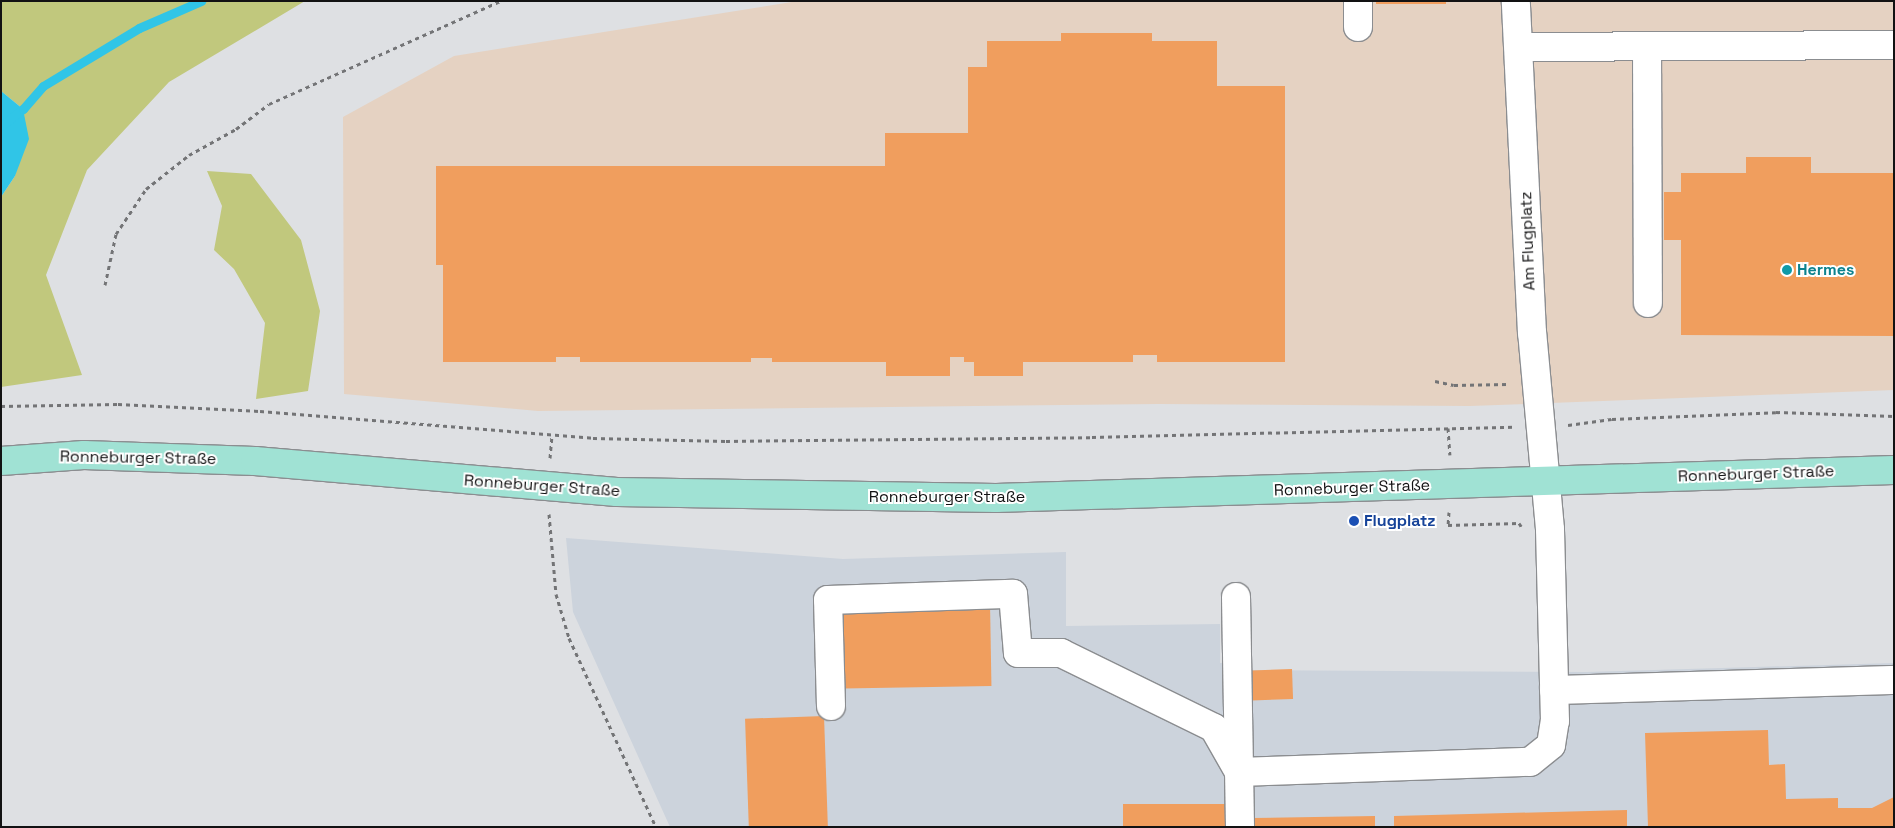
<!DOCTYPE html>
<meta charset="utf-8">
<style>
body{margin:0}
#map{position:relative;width:1895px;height:828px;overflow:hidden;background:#dee0e3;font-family:"Space Grotesk",sans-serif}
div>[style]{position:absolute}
.commercial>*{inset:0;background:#e5d2c2}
.built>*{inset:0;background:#ccd3dc}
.green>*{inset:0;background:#c1c87d}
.water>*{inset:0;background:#30c5e7}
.stream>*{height:9px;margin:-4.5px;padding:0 4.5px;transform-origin:4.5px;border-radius:4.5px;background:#30c5e7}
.building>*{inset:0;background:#f09e5e;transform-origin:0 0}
.path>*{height:3px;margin-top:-1.5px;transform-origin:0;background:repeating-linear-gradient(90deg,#737476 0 4px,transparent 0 8px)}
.roads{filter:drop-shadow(1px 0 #8b8d90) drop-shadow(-1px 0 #8b8d90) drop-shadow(0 1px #8b8d90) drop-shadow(0 -1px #8b8d90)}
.minor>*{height:28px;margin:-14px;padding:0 14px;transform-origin:14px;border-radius:14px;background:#fff}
.major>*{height:28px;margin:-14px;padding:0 14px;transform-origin:14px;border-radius:14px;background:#a0e2d4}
.dots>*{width:14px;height:14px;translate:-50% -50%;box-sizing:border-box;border:2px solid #fff;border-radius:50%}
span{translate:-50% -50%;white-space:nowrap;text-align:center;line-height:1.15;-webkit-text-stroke:4px #fff;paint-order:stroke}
.street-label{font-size:16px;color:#121213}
.culture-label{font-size:16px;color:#0d838f;font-weight:700}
.left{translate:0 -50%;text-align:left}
.transit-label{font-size:16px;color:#164399;font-weight:700}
.frame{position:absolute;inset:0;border:2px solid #121213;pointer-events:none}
</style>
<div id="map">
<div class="commercial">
<div style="clip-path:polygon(798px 1px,1894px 1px,1894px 390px,1470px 406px,1159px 404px,538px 411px,344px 394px,343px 117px,454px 56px)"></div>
</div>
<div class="built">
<div style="clip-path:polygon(566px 538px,843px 559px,1066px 552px,1066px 626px,1220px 624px,1220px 663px,1246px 662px,1246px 670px,1587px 672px,1894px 663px,1894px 827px,670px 827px,573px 612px)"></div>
</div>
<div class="green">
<div style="clip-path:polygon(1px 1px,305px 1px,169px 82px,87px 170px,46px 275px,82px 375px,1px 387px,1px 197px,15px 176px,23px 109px,1px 91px)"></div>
<div style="clip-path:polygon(207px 171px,251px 174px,301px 240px,320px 311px,308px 391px,256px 399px,265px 323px,234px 269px,214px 250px,222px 206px)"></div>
</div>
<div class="water">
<div style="clip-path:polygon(1px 91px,23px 109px,29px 139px,15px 176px,1px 197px)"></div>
</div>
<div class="stream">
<div style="left:1px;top:126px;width:28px;rotate:-38deg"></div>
<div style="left:23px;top:109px;width:30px;rotate:-49deg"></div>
<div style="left:43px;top:86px;width:112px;rotate:-31.1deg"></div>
<div style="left:139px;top:28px;width:68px;rotate:-23.5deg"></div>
</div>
<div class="building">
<div style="left:1376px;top:1px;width:70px;height:3px"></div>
<div style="clip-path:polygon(1061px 33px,1152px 33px,1152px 41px,1217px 41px,1217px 86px,1285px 86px,1285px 362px,1157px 362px,1157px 355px,1133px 355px,1133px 362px,1023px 362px,1023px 376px,974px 376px,974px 362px,964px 362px,964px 357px,950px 357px,950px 376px,886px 376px,886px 362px,772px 362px,772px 358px,751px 358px,751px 362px,580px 362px,580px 357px,556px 357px,556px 362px,443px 362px,443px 265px,436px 265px,436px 166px,885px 166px,885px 133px,968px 133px,968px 67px,987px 67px,987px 41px,1061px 41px)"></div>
<div style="clip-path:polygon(1746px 157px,1811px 157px,1811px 173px,1894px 173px,1894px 336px,1681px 335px,1681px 240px,1664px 240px,1664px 192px,1681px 192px,1681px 173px,1746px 173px)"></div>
<div style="left:990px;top:603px;width:83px;height:148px;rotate:89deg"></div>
<div style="left:1292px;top:669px;width:30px;height:48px;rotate:88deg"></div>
<div style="left:824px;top:716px;width:111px;height:79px;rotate:88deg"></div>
<div style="clip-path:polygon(1768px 730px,1769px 765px,1785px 764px,1786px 799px,1838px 798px,1838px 808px,1872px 808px,1894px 797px,1894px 827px,1648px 827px,1645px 733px)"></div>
<div style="left:1231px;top:804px;width:23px;height:108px;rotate:90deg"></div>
<div style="clip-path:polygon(1627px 810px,1627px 827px,1394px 827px,1394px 816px)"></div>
<div style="clip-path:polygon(1375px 816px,1375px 827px,1253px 827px,1253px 818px)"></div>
</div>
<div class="path">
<div style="left:105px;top:285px;width:52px;rotate:-77.8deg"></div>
<div style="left:116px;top:234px;width:54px;rotate:-56.3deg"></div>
<div style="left:146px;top:189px;width:55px;rotate:-38.3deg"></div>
<div style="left:189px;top:155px;width:54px;rotate:-29deg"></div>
<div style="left:236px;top:129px;width:41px;rotate:-37.1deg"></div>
<div style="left:269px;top:104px;width:253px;rotate:-24deg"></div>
<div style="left:1435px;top:381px;width:19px;rotate:12deg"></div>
<div style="left:1454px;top:385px;width:54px;rotate:-1.1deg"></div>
<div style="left:1px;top:406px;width:117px;rotate:-1deg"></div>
<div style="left:118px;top:404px;width:142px;rotate:2.8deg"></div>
<div style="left:260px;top:411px;width:334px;rotate:4.6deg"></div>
<div style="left:593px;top:438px;width:133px;rotate:1.3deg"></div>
<div style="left:726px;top:441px;width:366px;rotate:-0.6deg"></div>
<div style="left:1092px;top:437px;width:422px;rotate:-1.4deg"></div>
<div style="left:1568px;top:425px;width:44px;rotate:-7.8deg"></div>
<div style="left:1612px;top:419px;width:164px;rotate:-2.4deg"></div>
<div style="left:1776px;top:412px;width:118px;rotate:1.9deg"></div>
<div style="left:1448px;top:428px;width:27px;rotate:86deg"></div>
<div style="left:550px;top:458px;width:23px;rotate:-85deg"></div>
<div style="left:1449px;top:512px;width:13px;rotate:94deg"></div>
<div style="left:1448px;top:525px;width:71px;rotate:-1.6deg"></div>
<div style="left:1519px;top:523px;width:4px;rotate:56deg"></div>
<div style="left:549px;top:514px;width:80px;rotate:85deg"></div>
<div style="left:556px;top:594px;width:46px;rotate:73.5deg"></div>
<div style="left:569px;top:638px;width:208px;rotate:65.3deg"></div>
</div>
<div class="roads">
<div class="minor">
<div style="left:1358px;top:1px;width:26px;rotate:90deg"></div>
<div style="left:1647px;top:46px;width:257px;rotate:89.8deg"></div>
<div style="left:1520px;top:47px;width:374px;rotate:-0.3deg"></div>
<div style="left:1236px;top:597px;width:230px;rotate:89deg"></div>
<div style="left:1554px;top:690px;width:340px;rotate:-1.7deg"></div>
<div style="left:831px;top:706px;width:106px;rotate:-91.6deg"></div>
<div style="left:828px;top:600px;width:185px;rotate:-1.9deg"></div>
<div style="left:1013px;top:594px;width:59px;rotate:85.2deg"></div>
<div style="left:1018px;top:653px;width:43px"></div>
<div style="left:1061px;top:653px;width:170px;rotate:26.1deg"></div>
<div style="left:1214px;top:728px;width:51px;rotate:60.4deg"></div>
<div style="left:1239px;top:772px;width:291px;rotate:-2deg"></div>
<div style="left:1530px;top:762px;width:27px;rotate:-39deg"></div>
<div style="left:1551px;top:745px;width:24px;rotate:-81deg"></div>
<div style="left:1555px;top:721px;width:192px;rotate:-91.5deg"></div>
<div style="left:1550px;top:529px;width:197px;rotate:-95.2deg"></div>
<div style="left:1532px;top:333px;width:332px;rotate:-92.8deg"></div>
</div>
<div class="major">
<div style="left:1px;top:461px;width:83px;rotate:-4.1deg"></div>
<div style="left:84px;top:455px;width:171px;rotate:2deg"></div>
<div style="left:255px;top:461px;width:363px;rotate:4.9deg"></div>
<div style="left:617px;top:492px;width:379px;rotate:0.9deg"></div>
<div style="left:996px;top:498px;width:898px;rotate:-1.79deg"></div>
</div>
</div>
<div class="dots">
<div style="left:1787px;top:270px;background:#0f9aa8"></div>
<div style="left:1354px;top:521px;background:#1a4fb4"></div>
</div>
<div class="street-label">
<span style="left:1528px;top:241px;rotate:-92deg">Am Flugplatz</span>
<span style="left:138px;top:458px;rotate:1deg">Ronneburger Straße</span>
<span style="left:1756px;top:474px;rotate:-2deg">Ronneburger Straße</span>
<span style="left:542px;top:486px;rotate:4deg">Ronneburger Straße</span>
<span style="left:1352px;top:488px;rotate:-2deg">Ronneburger Straße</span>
<span style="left:947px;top:497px">Ronneburger Straße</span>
</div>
<div class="culture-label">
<span class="left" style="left:1797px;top:270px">Hermes</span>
</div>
<div class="transit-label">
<span class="left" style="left:1364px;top:521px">Flugplatz</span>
</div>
<div class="frame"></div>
</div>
